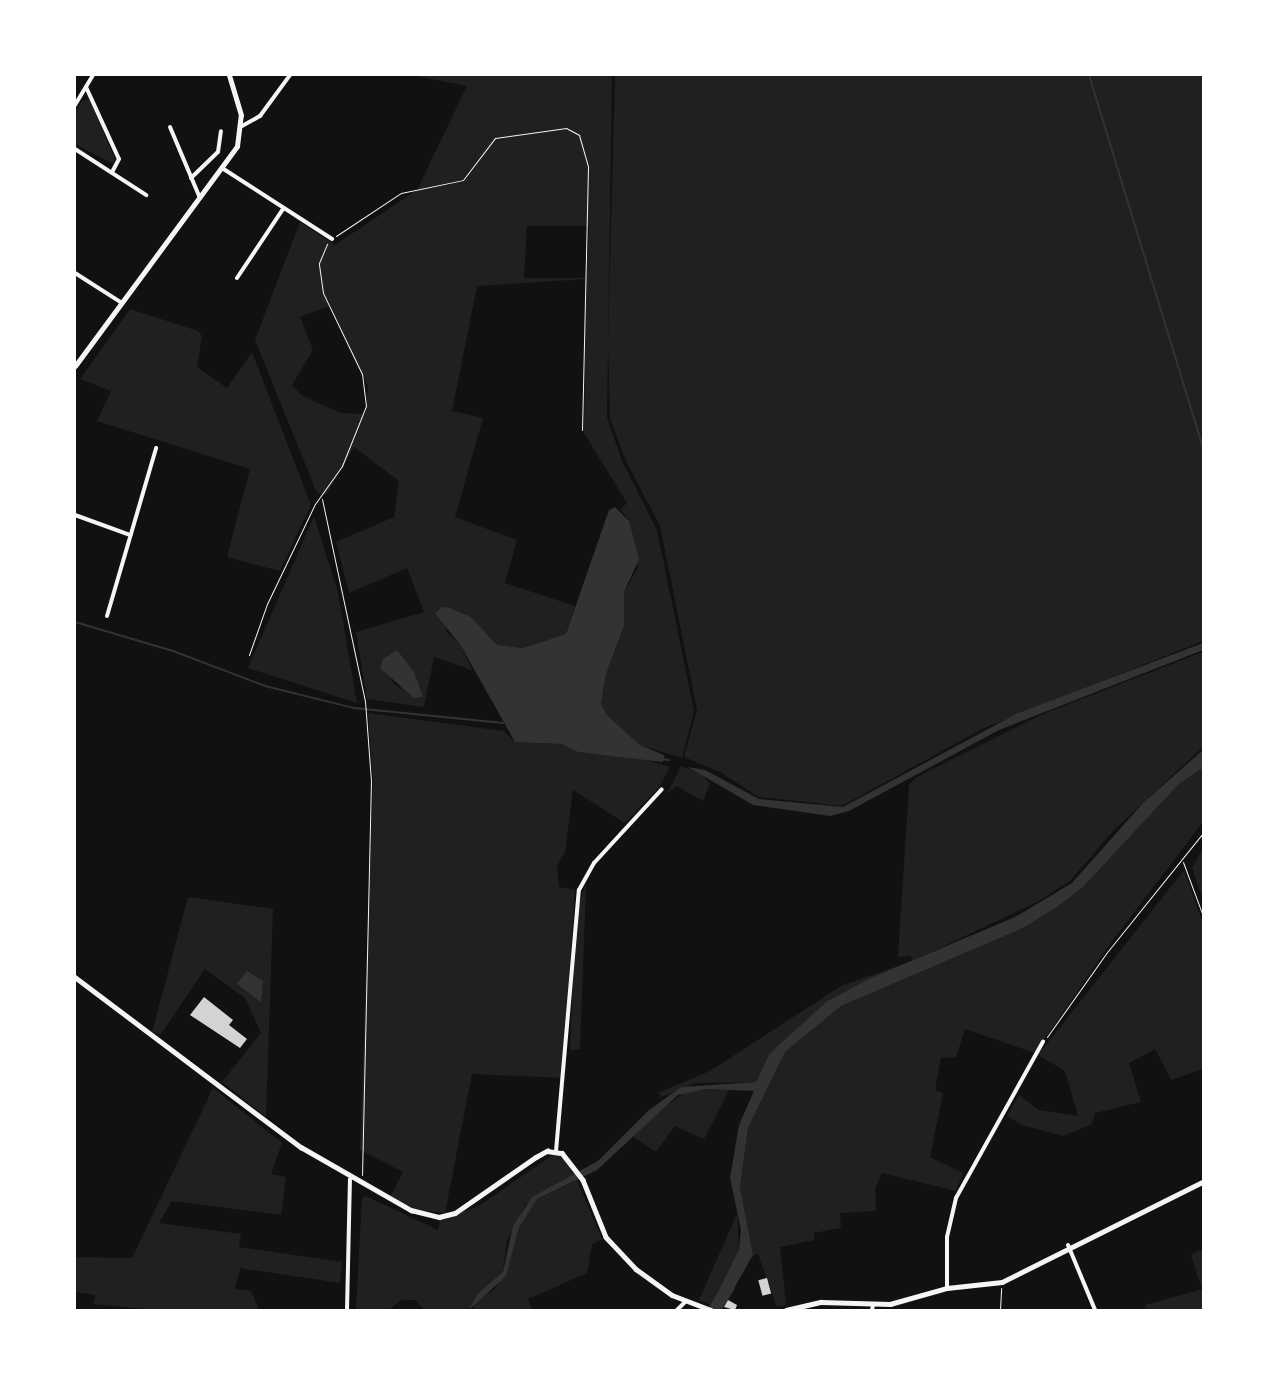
<!DOCTYPE html>
<style>
body{margin:0}
#map{position:relative;width:1278px;height:1385px;overflow:hidden;background:#111;font-family:Literata,serif}
div>[style]{position:absolute}
.green>*{inset:0;background:#202020}
.water>*{inset:0;background:#333}
.stream>*{height:2px;margin:-1px;padding:0 1px;transform-origin:1px;border-radius:1px;background:#333}
.river>*{height:12px;margin:-6px;padding:0 6px;transform-origin:6px;border-radius:6px;background:#333}
.building>*{inset:0;background:#d3d3d3;transform-origin:0 0}
.path>*{height:1px;margin:-0.5px;padding:0 0.5px;transform-origin:0.5px;border-radius:0.5px;background:#f5f5f5}
.minor>*{height:4px;margin:-2px;padding:0 2px;transform-origin:2px;border-radius:2px;background:#f5f5f5}
.tertiary>*{height:4.5px;margin:-2.25px;padding:0 2.25px;transform-origin:2.25px;border-radius:2.25px;background:#f5f5f5}
.secondary>*{height:5px;margin:-2.5px;padding:0 2.5px;transform-origin:2.5px;border-radius:2.5px;background:#f5f5f5}
span{translate:-50% -50%;white-space:nowrap;text-align:center;line-height:1.15;-webkit-text-stroke:4.5px #fff;paint-order:stroke}
.frame{position:absolute;inset:0;border:76px solid #fff;pointer-events:none}
</style>
<div id="map">
<div class="green">
<div style="clip-path:polygon(evenodd,411px 75px,612px 75px,607px 417px,622px 461px,657px 530px,694px 711px,682px 758px,640px 745px,607px 715px,601px 704px,606px 674px,624px 626px,624px 592px,638px 567px,629px 521px,621px 509px,627px 503px,584px 433px,586px 279px,477px 286px,452px 411px,483px 418px,455px 517px,517px 540px,505px 583px,575px 606px,566px 634px,523px 648px,497px 645px,471px 617px,450px 608px,446px 631px,461px 646px,472px 670px,434px 657px,424px 707px,367px 699px,356px 632px,424px 612px,407px 568px,349px 593px,336px 542px,394px 517px,399px 481px,354px 447px,326px 495px,317px 493px,255px 340px,300px 222px,335px 245px,417px 190px,467px 86px,411px 75px,527px 226px,589px 226px,586px 278px,524px 278px,527px 226px,411px 75px,329px 306px,368px 386px,365px 414px,340px 413px,301px 395px,292px 385px,313px 350px,300px 317px,329px 306px,411px 75px,397px 651px,401px 689px,393px 683px,383px 660px,397px 651px)"></div>
<div style="clip-path:polygon(615px 75px,1203px 75px,1203px 641px,982px 729px,842px 806px,759px 797px,720px 772px,684px 757px,697px 710px,660px 526px,625px 459px,610px 418px,608px 342px)"></div>
<div style="clip-path:polygon(90px 100px,115px 159px,113px 164px,75px 144px,75px 112px,82px 101px)"></div>
<div style="clip-path:polygon(130px 309px,198px 331px,202px 336px,197px 367px,227px 388px,252px 352px,311px 505px,280px 571px,227px 557px,250px 469px,97px 421px,111px 391px,80px 379px)"></div>
<div style="clip-path:polygon(314px 516px,338px 593px,357px 703px,248px 668px)"></div>
<div style="clip-path:polygon(1203px 652px,1203px 747px,1113px 831px,1070px 881px,1037px 902px,826px 1002px,769px 1054px,756px 1082px,696px 1083px,661px 1097px,658px 1093px,710px 1071px,841px 986px,912px 961px,911px 956px,898px 957px,909px 785px,915px 778px,1043px 714px)"></div>
<div style="clip-path:polygon(368px 713px,504px 731px,515px 742px,562px 744px,578px 752px,641px 758px,670px 767px,660px 786px,625px 823px,573px 790px,565px 852px,557px 866px,559px 887px,575px 890px,562px 1078px,472px 1074px,445px 1213px,418px 1210px,390px 1197px,403px 1172px,360px 1150px,373px 779px)"></div>
<div style="clip-path:polygon(681px 766px,700px 772px,710px 784px,703px 801px,676px 786px,667px 794px)"></div>
<div style="clip-path:polygon(1203px 768px,1203px 822px,1110px 944px,1035px 1053px,965px 1029px,956px 1057px,941px 1058px,935px 1090px,943px 1093px,930px 1157px,963px 1173px,956px 1191px,882px 1173px,875px 1188px,876px 1211px,840px 1213px,841px 1228px,814px 1233px,814px 1240px,780px 1247px,786px 1305px,777px 1307px,758px 1254px,753px 1255px,740px 1187px,748px 1128px,785px 1052px,841px 1006px,1023px 928px,1057px 907px,1083px 887px,1180px 783px)"></div>
<div style="clip-path:polygon(1203px 848px,1203px 900px,1192px 868px)"></div>
<div style="clip-path:polygon(1184px 870px,1203px 923px,1203px 1069px,1171px 1080px,1155px 1049px,1129px 1063px,1141px 1102px,1095px 1113px,1092px 1124px,1063px 1136px,1022px 1125px,1007px 1116px,1019px 1095px,1039px 1110px,1078px 1116px,1065px 1071px,1038px 1055px)"></div>
<div style="clip-path:polygon(586px 884px,580px 1049px,570px 1050px,576px 911px)"></div>
<div style="clip-path:polygon(188px 897px,273px 909px,266px 1117px,222px 1082px,261px 1033px,245px 998px,205px 969px,161px 1034px,152px 1032px)"></div>
<div style="clip-path:polygon(213px 1088px,282px 1143px,271px 1174px,286px 1177px,281px 1215px,172px 1201px,159px 1223px,241px 1234px,239px 1247px,342px 1262px,340px 1283px,240px 1268px,235px 1289px,251px 1291px,259px 1310px,156px 1310px,93px 1304px,95px 1295px,75px 1292px,75px 1257px,132px 1258px)"></div>
<div style="clip-path:polygon(706px 1089px,729px 1090px,704px 1139px,675px 1126px,656px 1152px,633px 1137px,654px 1114px,684px 1093px)"></div>
<div style="clip-path:polygon(554px 1154px,562px 1157px,575px 1176px,526px 1204px,507px 1240px,503px 1272px,477px 1294px,469px 1310px,424px 1310px,416px 1300px,401px 1300px,389px 1310px,356px 1310px,362px 1198px,366px 1196px,438px 1230px,440px 1220px,479px 1206px)"></div>
<div style="clip-path:polygon(577px 1180px,602px 1239px,592px 1244px,587px 1273px,528px 1299px,532px 1310px,473px 1310px,479px 1297px,494px 1290px,509px 1265px,519px 1228px,537px 1199px)"></div>
<div style="clip-path:polygon(737px 1214px,739px 1249px,712px 1305px,699px 1300px)"></div>
<div style="clip-path:polygon(1203px 1249px,1203px 1310px,1146px 1310px,1145px 1305px,1202px 1289px,1191px 1255px)"></div>
</div>
<div class="water">
<div style="clip-path:polygon(615px 507px,629px 521px,639px 559px,624px 592px,624px 626px,606px 674px,601px 704px,607px 715px,640px 745px,664px 755px,663px 762px,578px 752px,562px 744px,515px 742px,461px 646px,435px 613px,442px 607px,450px 608px,471px 617px,497px 645px,523px 648px,566px 634px,609px 510px)"></div>
<div style="clip-path:polygon(1203px 643px,1203px 650px,999px 730px,849px 811px,830px 816px,753px 805px,688px 767px,705px 770px,759px 799px,843px 807px,1016px 714px)"></div>
<div style="clip-path:polygon(397px 650px,414px 672px,423px 697px,414px 698px,380px 668px,383px 659px)"></div>
<div style="clip-path:polygon(1203px 750px,1203px 768px,1180px 783px,1083px 887px,1057px 907px,1023px 928px,841px 1006px,785px 1052px,748px 1128px,740px 1187px,753px 1255px,725px 1304px,717px 1294px,739px 1249px,741px 1230px,730px 1178px,739px 1125px,754px 1091px,706px 1089px,678px 1095px,597px 1170px,537px 1199px,519px 1228px,506px 1276px,469px 1310px,477px 1294px,503px 1272px,513px 1226px,532px 1197px,598px 1161px,649px 1110px,681px 1087px,756px 1082px,769px 1054px,826px 1002px,871px 978px,1015px 917px,1072px 883px,1143px 803px)"></div>
<div style="clip-path:polygon(247px 971px,263px 981px,261px 1002px,237px 984px)"></div>
</div>
<div class="stream">
<div style="left:1089px;top:75px;width:391px;rotate:73deg"></div>
<div style="left:75px;top:622px;width:102px;rotate:16.5deg"></div>
<div style="left:173px;top:651px;width:98px;rotate:20.8deg"></div>
<div style="left:265px;top:686px;width:92px;rotate:13.9deg"></div>
<div style="left:354px;top:708px;width:150px;rotate:5.7deg"></div>
<div style="left:662px;top:759px;width:7px;rotate:8deg"></div>
</div>
<div class="river">
<div style="left:714px;top:1310px;width:27px;rotate:-57deg"></div>
</div>
<div class="building">
<div style="clip-path:polygon(204px 997px,233px 1020px,229px 1025px,247px 1039px,240px 1048px,190px 1015px)"></div>
<div style="left:767px;top:1278px;width:16px;height:9px;rotate:75deg"></div>
<div style="clip-path:polygon(728px 1300px,737px 1305px,735px 1310px,724px 1307px)"></div>
</div>
<div class="path">
<div style="left:336px;top:236px;width:78px;rotate:-33.5deg"></div>
<div style="left:401px;top:193px;width:63px;rotate:-11.8deg"></div>
<div style="left:463px;top:180px;width:53px;rotate:-52.7deg"></div>
<div style="left:495px;top:138px;width:72px;rotate:-8deg"></div>
<div style="left:566px;top:128px;width:15px;rotate:28deg"></div>
<div style="left:579px;top:135px;width:33px;rotate:74deg"></div>
<div style="left:588px;top:167px;width:263px;rotate:91.3deg"></div>
<div style="left:322px;top:499px;width:207px;rotate:78deg"></div>
<div style="left:365px;top:701px;width:79px;rotate:85.7deg"></div>
<div style="left:371px;top:780px;width:395px;rotate:91.3deg"></div>
<div style="left:249px;top:655px;width:54px;rotate:-70.6deg"></div>
<div style="left:267px;top:604px;width:111px;rotate:-64.4deg"></div>
<div style="left:315px;top:504px;width:47px;rotate:-54.6deg"></div>
<div style="left:342px;top:466px;width:65px;rotate:-68.2deg"></div>
<div style="left:366px;top:406px;width:32px;rotate:-97deg"></div>
<div style="left:362px;top:374px;width:90px;rotate:-115.7deg"></div>
<div style="left:323px;top:293px;width:30px;rotate:-98deg"></div>
<div style="left:319px;top:263px;width:21px;rotate:-67deg"></div>
<div style="left:1183px;top:862px;width:58px;rotate:69.7deg"></div>
<div style="left:1047px;top:1037px;width:105px;rotate:-54.7deg"></div>
<div style="left:1108px;top:951px;width:151px;rotate:-51.2deg"></div>
<div style="left:1000px;top:1310px;width:22px;rotate:-87deg"></div>
</div>
<div class="minor">
<div style="left:86px;top:87px;width:79px;rotate:65.4deg"></div>
<div style="left:119px;top:159px;width:15px;rotate:118deg"></div>
<div style="left:75px;top:105px;width:35px;rotate:-59deg"></div>
<div style="left:242px;top:126px;width:21px;rotate:-29deg"></div>
<div style="left:260px;top:116px;width:51px;rotate:-53.8deg"></div>
<div style="left:170px;top:127px;width:77px;rotate:67.1deg"></div>
<div style="left:75px;top:149px;width:85px;rotate:32.9deg"></div>
<div style="left:222px;top:168px;width:131px;rotate:32.8deg"></div>
<div style="left:191px;top:178px;width:37px;rotate:-44deg"></div>
<div style="left:218px;top:152px;width:21px;rotate:-82deg"></div>
<div style="left:75px;top:273px;width:56px;rotate:32.6deg"></div>
<div style="left:237px;top:278px;width:83px;rotate:-56.3deg"></div>
<div style="left:75px;top:515px;width:59px;rotate:20deg"></div>
<div style="left:107px;top:616px;width:175px;rotate:-73.7deg"></div>
<div style="left:556px;top:1151px;width:262px;rotate:-85deg"></div>
<div style="left:579px;top:890px;width:31px;rotate:-61deg"></div>
<div style="left:594px;top:863px;width:100px;rotate:-47.4deg"></div>
<div style="left:1068px;top:1245px;width:70px;rotate:67.4deg"></div>
<div style="left:947px;top:1288px;width:51px;rotate:-90deg"></div>
<div style="left:947px;top:1237px;width:40px;rotate:-77deg"></div>
<div style="left:956px;top:1198px;width:179px;rotate:-60.9deg"></div>
<div style="left:347px;top:1310px;width:131px;rotate:-88.7deg"></div>
<div style="left:677px;top:1310px;width:13px;rotate:-45deg"></div>
<div style="left:872px;top:1310px;width:5px;rotate:-79deg"></div>
</div>
<div class="tertiary">
<div style="left:75px;top:977px;width:283px;rotate:37deg"></div>
<div style="left:301px;top:1147px;width:127px;rotate:29.8deg"></div>
<div style="left:411px;top:1210px;width:29px;rotate:14deg"></div>
<div style="left:439px;top:1217px;width:16px;rotate:-14deg"></div>
<div style="left:455px;top:1213px;width:98px;rotate:-34.7deg"></div>
<div style="left:536px;top:1157px;width:13px;rotate:-29deg"></div>
<div style="left:547px;top:1151px;width:15px;rotate:8deg"></div>
<div style="left:562px;top:1153px;width:34px;rotate:52deg"></div>
<div style="left:583px;top:1180px;width:61px;rotate:68deg"></div>
<div style="left:606px;top:1237px;width:44px;rotate:46.8deg"></div>
<div style="left:636px;top:1269px;width:44px;rotate:35.8deg"></div>
<div style="left:672px;top:1295px;width:42px;rotate:21deg"></div>
<div style="left:786px;top:1310px;width:36px;rotate:-13deg"></div>
<div style="left:821px;top:1302px;width:69px;rotate:1.7deg"></div>
<div style="left:890px;top:1304px;width:59px;rotate:-15.7deg"></div>
<div style="left:947px;top:1288px;width:55px;rotate:-6.2deg"></div>
<div style="left:1002px;top:1282px;width:225px;rotate:-26.5deg"></div>
</div>
<div class="secondary">
<div style="left:75px;top:366px;width:273px;rotate:-53.6deg"></div>
<div style="left:237px;top:146px;width:31px;rotate:-83deg"></div>
<div style="left:241px;top:115px;width:42px;rotate:-106.7deg"></div>
</div>
<div class="frame"></div>
</div>
